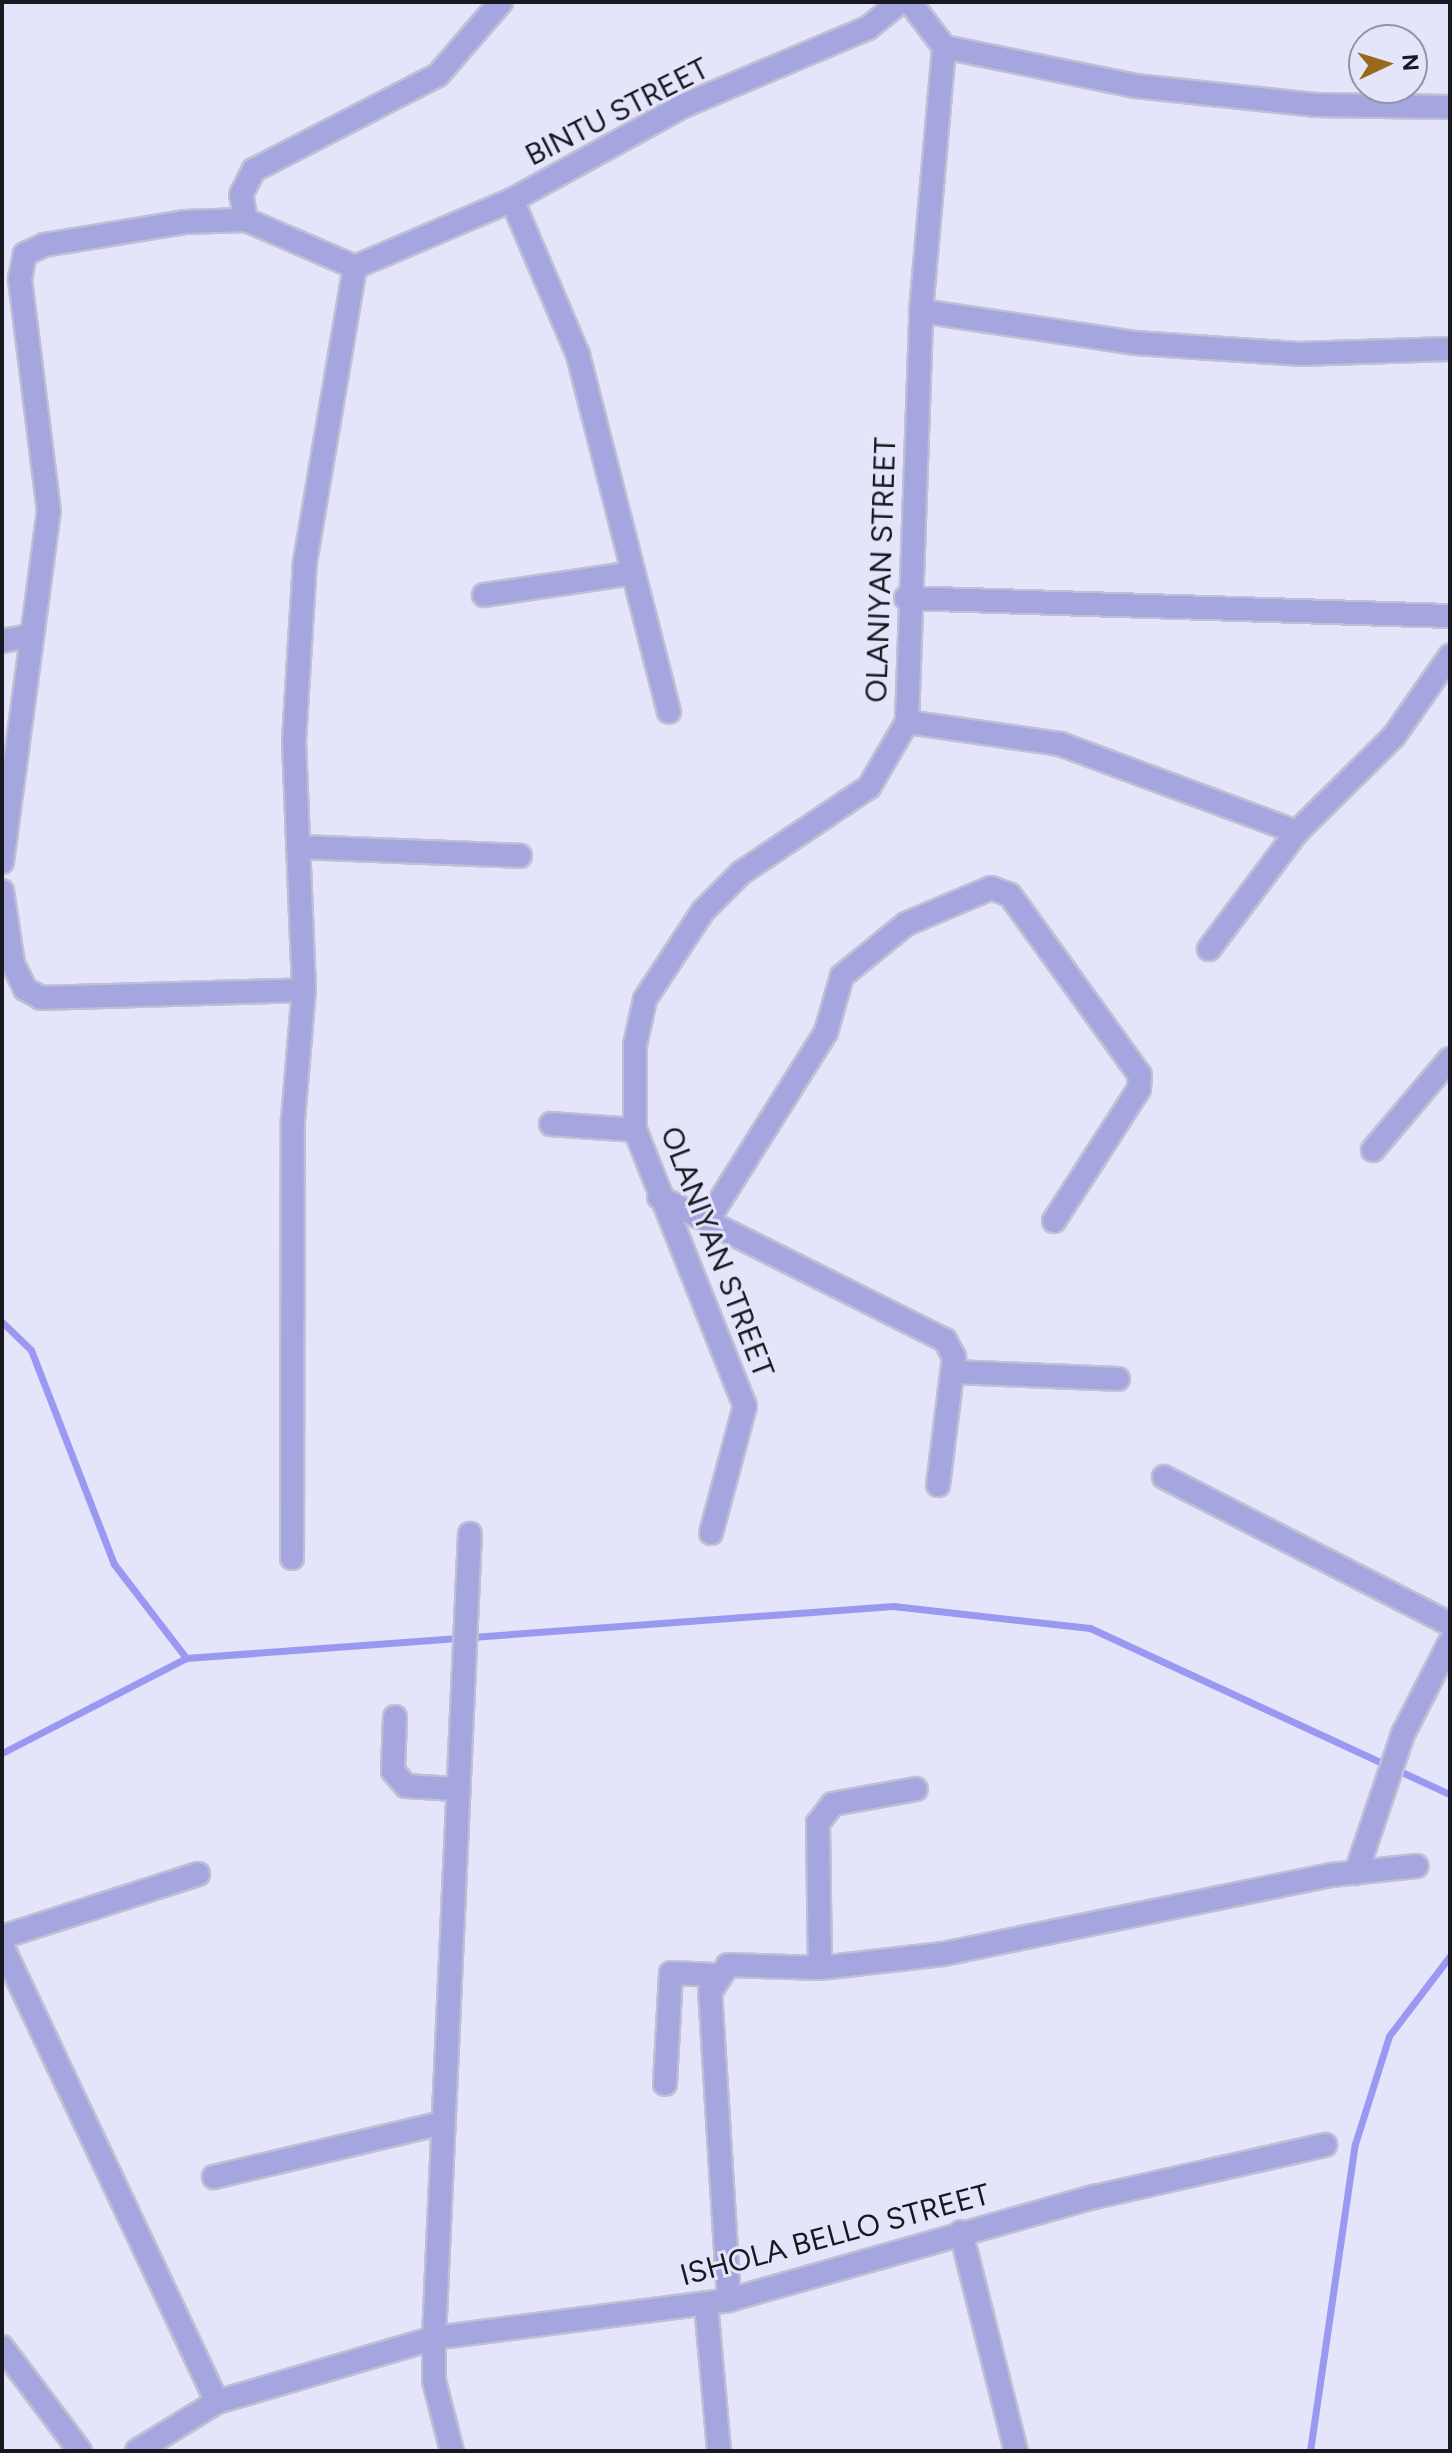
<!DOCTYPE html>
<style>
body{margin:0}
#map{position:relative;width:1452px;height:2453px;overflow:hidden;background:#e4e5fb;font-family:Figtree,sans-serif}
div>[style]{position:absolute}
.stream>*{height:7px;margin:-3.5px;padding:0 3.5px;transform-origin:3.5px;border-radius:3.5px;background:#9a98f0}
.roads{filter:drop-shadow(2px 0 #bfc0d4) drop-shadow(-2px 0 #bfc0d4) drop-shadow(0 2px #bfc0d4) drop-shadow(0 -2px #bfc0d4)}
.minor>*{height:22px;margin:-11px;padding:0 11px;transform-origin:11px;border-radius:11px;background:#a5a5e0}
span{translate:-50% -50%;white-space:nowrap;text-align:center;line-height:1.15;-webkit-text-stroke:6px #e4e5fb;paint-order:stroke}
.street-label{font-size:30px;color:#181820}
.frame{position:absolute;inset:0;border:4px solid #181820;pointer-events:none}
.north{position:absolute;left:1348px;top:24px;width:80px;height:80px;box-sizing:border-box;background:#e4e5fb;border:2px solid #9293a3;border-radius:50%;rotate:86deg;font-size:22px;font-weight:700;line-height:32px;text-align:center;color:#181820}
.north::after{content:'';display:block;margin:auto;width:28px;height:36px;background:#99681a;clip-path:polygon(50% 0,100% 100%,50% 72%,0 100%)}
</style>
<div id="map">
<div class="stream">
<div style="left:2px;top:1322px;width:40px;rotate:44deg"></div>
<div style="left:31px;top:1350px;width:230px;rotate:68.8deg"></div>
<div style="left:114px;top:1564px;width:118px;rotate:52.5deg"></div>
<div style="left:2px;top:1753px;width:207px;rotate:-27.3deg"></div>
<div style="left:186px;top:1658px;width:709px;rotate:-4.21deg"></div>
<div style="left:893px;top:1606px;width:198px;rotate:6.4deg"></div>
<div style="left:1090px;top:1628px;width:396px;rotate:24.8deg"></div>
<div style="left:1310px;top:2451px;width:310px;rotate:-81.7deg"></div>
<div style="left:1355px;top:2144px;width:113px;rotate:-72.5deg"></div>
<div style="left:1389px;top:2036px;width:101px;rotate:-52.7deg"></div>
</div>
<div class="roads">
<div class="minor">
<div style="left:910px;top:2px;width:56px;rotate:52.9deg"></div>
<div style="left:944px;top:47px;width:195px;rotate:11.5deg"></div>
<div style="left:1135px;top:86px;width:181px;rotate:6deg"></div>
<div style="left:1315px;top:105px;width:135px;rotate:0.8deg"></div>
<div style="left:512px;top:200px;width:168px;rotate:66.9deg"></div>
<div style="left:578px;top:355px;width:368px;rotate:75.7deg"></div>
<div style="left:246px;top:220px;width:25px;rotate:-101deg"></div>
<div style="left:241px;top:195px;width:28px;rotate:-63deg"></div>
<div style="left:254px;top:170px;width:207px;rotate:-27.3deg"></div>
<div style="left:438px;top:75px;width:96px;rotate:-49.2deg"></div>
<div style="left:355px;top:267px;width:171px;rotate:-23.1deg"></div>
<div style="left:512px;top:200px;width:195px;rotate:-28.8deg"></div>
<div style="left:683px;top:106px;width:201px;rotate:-22.9deg"></div>
<div style="left:868px;top:28px;width:41px;rotate:-39.1deg"></div>
<div style="left:921px;top:311px;width:216px;rotate:8.5deg"></div>
<div style="left:1135px;top:343px;width:164px;rotate:3.8deg"></div>
<div style="left:1299px;top:354px;width:151px;rotate:-1.9deg"></div>
<div style="left:484px;top:595px;width:151px;rotate:-8.4deg"></div>
<div style="left:906px;top:598px;width:544px;rotate:1.9deg"></div>
<div style="left:2px;top:641px;width:28px;rotate:-10deg"></div>
<div style="left:907px;top:722px;width:155px;rotate:8.2deg"></div>
<div style="left:1060px;top:744px;width:253px;rotate:20.4deg"></div>
<div style="left:298px;top:847px;width:222px;rotate:2.3deg"></div>
<div style="left:2px;top:862px;width:353px;rotate:-82.4deg"></div>
<div style="left:49px;top:512px;width:235px;rotate:-97.1deg"></div>
<div style="left:20px;top:279px;width:25px;rotate:-79deg"></div>
<div style="left:25px;top:254px;width:21px;rotate:-25deg"></div>
<div style="left:44px;top:245px;width:142px;rotate:-9.3deg"></div>
<div style="left:184px;top:222px;width:62px;rotate:-1.8deg"></div>
<div style="left:246px;top:220px;width:119px;rotate:23.3deg"></div>
<div style="left:2px;top:891px;width:74px;rotate:81.4deg"></div>
<div style="left:13px;top:964px;width:28px;rotate:64deg"></div>
<div style="left:25px;top:989px;width:18px;rotate:29deg"></div>
<div style="left:41px;top:998px;width:263px;rotate:-1.7deg"></div>
<div style="left:1209px;top:949px;width:146px;rotate:-53.1deg"></div>
<div style="left:1297px;top:832px;width:136px;rotate:-44.7deg"></div>
<div style="left:1394px;top:736px;width:98px;rotate:-55deg"></div>
<div style="left:551px;top:1124px;width:84px;rotate:4.1deg"></div>
<div style="left:1373px;top:1150px;width:119px;rotate:-49.8deg"></div>
<div style="left:659px;top:1197px;width:320px;rotate:26.6deg"></div>
<div style="left:945px;top:1340px;width:19px;rotate:62deg"></div>
<div style="left:954px;top:1357px;width:129px;rotate:97.1deg"></div>
<div style="left:709px;top:1218px;width:220px;rotate:-57.8deg"></div>
<div style="left:826px;top:1032px;width:58px;rotate:-74.1deg"></div>
<div style="left:842px;top:976px;width:82px;rotate:-39.1deg"></div>
<div style="left:906px;top:924px;width:92px;rotate:-23deg"></div>
<div style="left:991px;top:888px;width:20px;rotate:20deg"></div>
<div style="left:1010px;top:895px;width:222px;rotate:54.2deg"></div>
<div style="left:1140px;top:1075px;width:14px;rotate:94deg"></div>
<div style="left:1139px;top:1089px;width:157px;rotate:122.8deg"></div>
<div style="left:953px;top:1372px;width:165px;rotate:2.4deg"></div>
<div style="left:1164px;top:1477px;width:322px;rotate:27.2deg"></div>
<div style="left:711px;top:1533px;width:131px;rotate:-75deg"></div>
<div style="left:745px;top:1406px;width:297px;rotate:-111.7deg"></div>
<div style="left:635px;top:1130px;width:85px;rotate:-90deg"></div>
<div style="left:635px;top:1045px;width:47px;rotate:-77.7deg"></div>
<div style="left:645px;top:999px;width:105px;rotate:-56.6deg"></div>
<div style="left:703px;top:911px;width:54px;rotate:-45deg"></div>
<div style="left:741px;top:873px;width:154px;rotate:-33.9deg"></div>
<div style="left:869px;top:787px;width:75px;rotate:-59.7deg"></div>
<div style="left:907px;top:722px;width:411px;rotate:-88deg"></div>
<div style="left:921px;top:311px;width:265px;rotate:-85deg"></div>
<div style="left:292px;top:1558px;width:438px;rotate:-89.9deg"></div>
<div style="left:293px;top:1120px;width:130px;rotate:-85.2deg"></div>
<div style="left:304px;top:990px;width:249px;rotate:-92.3deg"></div>
<div style="left:294px;top:741px;width:179px;rotate:-86.5deg"></div>
<div style="left:305px;top:562px;width:299px;rotate:-80.4deg"></div>
<div style="left:395px;top:1717px;width:54px;rotate:92.1deg"></div>
<div style="left:393px;top:1771px;width:20px;rotate:49deg"></div>
<div style="left:406px;top:1786px;width:49px;rotate:3.5deg"></div>
<div style="left:1356px;top:1873px;width:147px;rotate:-71.3deg"></div>
<div style="left:1403px;top:1734px;width:103px;rotate:-62.9deg"></div>
<div style="left:2px;top:1937px;width:206px;rotate:-17.8deg"></div>
<div style="left:2px;top:1946px;width:504px;rotate:64.76deg"></div>
<div style="left:820px;top:1968px;width:145px;rotate:-90.8deg"></div>
<div style="left:818px;top:1823px;width:24px;rotate:-52deg"></div>
<div style="left:833px;top:1804px;width:84px;rotate:-10.2deg"></div>
<div style="left:665px;top:2084px;width:111px;rotate:-86.9deg"></div>
<div style="left:671px;top:1973px;width:44px;rotate:2.6deg"></div>
<div style="left:214px;top:2177px;width:234px;rotate:-13.3deg"></div>
<div style="left:961px;top:2232px;width:226px;rotate:75.9deg"></div>
<div style="left:729px;top:2300px;width:309px;rotate:-93.5deg"></div>
<div style="left:710px;top:1992px;width:32px;rotate:-56deg"></div>
<div style="left:728px;top:1965px;width:92px;rotate:1.9deg"></div>
<div style="left:820px;top:1968px;width:124px;rotate:-6.5deg"></div>
<div style="left:943px;top:1954px;width:396px;rotate:-11.5deg"></div>
<div style="left:1331px;top:1875px;width:86px;rotate:-6deg"></div>
<div style="left:706px;top:2304px;width:148px;rotate:84.9deg"></div>
<div style="left:2px;top:2347px;width:130px;rotate:53.1deg"></div>
<div style="left:137px;top:2451px;width:94px;rotate:-31.5deg"></div>
<div style="left:217px;top:2402px;width:226px;rotate:-16.4deg"></div>
<div style="left:434px;top:2338px;width:297px;rotate:-7.3deg"></div>
<div style="left:729px;top:2300px;width:379px;rotate:-15.8deg"></div>
<div style="left:1094px;top:2197px;width:237px;rotate:-12.7deg"></div>
<div style="left:452px;top:2451px;width:72px;rotate:-104.4deg"></div>
<div style="left:434px;top:2381px;width:43px;rotate:-90deg"></div>
<div style="left:434px;top:2338px;width:805px;rotate:-87.44deg"></div>
</div>
</div>
<div class="street-label">
<span style="left:617px;top:112px;rotate:-27deg">BINTU STREET</span>
<span style="left:881px;top:570px;rotate:-88deg">OLANIYAN STREET</span>
<span style="left:717px;top:1252px;rotate:69deg">OLANIYAN STREET</span>
<span style="left:835px;top:2235px;rotate:-15deg">ISHOLA BELLO STREET</span>
</div>
<div class="frame"></div>
<div class="north">N</div>
</div>
